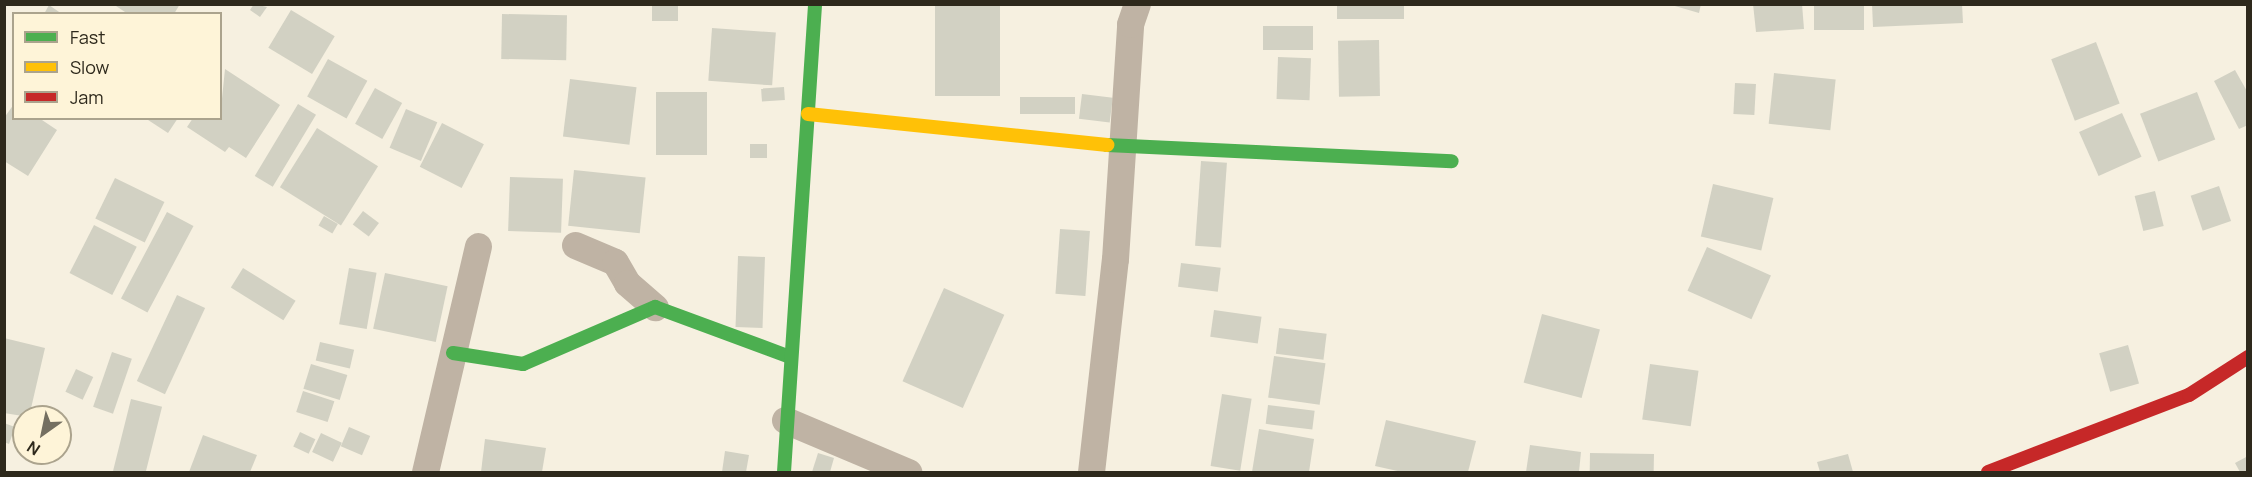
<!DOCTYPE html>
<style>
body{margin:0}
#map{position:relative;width:2252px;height:477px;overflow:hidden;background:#f6f0e0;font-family:Manrope,sans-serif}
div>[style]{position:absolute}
.building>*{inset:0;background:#d2d1c3;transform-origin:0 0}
.street>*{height:27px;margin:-13.5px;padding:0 13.5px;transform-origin:13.5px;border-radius:13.5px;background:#bfb3a4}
.fast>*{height:14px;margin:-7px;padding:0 7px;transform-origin:7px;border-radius:7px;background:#4caf50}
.slow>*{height:14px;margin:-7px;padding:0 7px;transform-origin:7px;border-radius:7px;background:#ffc107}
.jam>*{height:14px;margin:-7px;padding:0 7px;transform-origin:7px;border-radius:7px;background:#c62828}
span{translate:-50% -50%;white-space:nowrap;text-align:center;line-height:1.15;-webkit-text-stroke:4.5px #fef4d8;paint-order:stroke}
.frame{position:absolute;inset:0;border:6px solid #2e291c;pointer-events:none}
.legend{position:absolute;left:12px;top:12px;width:210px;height:108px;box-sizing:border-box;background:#fef4d8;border:2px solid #aba38d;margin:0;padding:8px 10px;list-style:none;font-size:18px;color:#2e291c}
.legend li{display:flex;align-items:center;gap:12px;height:30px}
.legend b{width:30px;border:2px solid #aba38d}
.north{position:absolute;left:12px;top:405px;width:60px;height:60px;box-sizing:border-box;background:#fef4d8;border:2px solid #aba38d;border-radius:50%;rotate:213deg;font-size:16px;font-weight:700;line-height:24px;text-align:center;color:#2e291c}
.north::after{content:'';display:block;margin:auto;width:21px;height:27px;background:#746f61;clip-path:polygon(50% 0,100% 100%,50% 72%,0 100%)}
</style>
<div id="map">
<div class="building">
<div style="clip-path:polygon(113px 4px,180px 4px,174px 14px,128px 14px)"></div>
<div style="clip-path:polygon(254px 4px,267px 7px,260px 17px,250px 10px)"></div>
<div style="left:652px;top:4px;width:26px;height:17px"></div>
<div style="left:935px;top:4px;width:65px;height:92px"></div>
<div style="left:1337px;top:4px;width:67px;height:15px"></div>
<div style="clip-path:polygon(1668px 4px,1701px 4px,1699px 13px)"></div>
<div style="clip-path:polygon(1753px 4px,1802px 4px,1804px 29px,1756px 32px)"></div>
<div style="left:1814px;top:4px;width:50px;height:26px"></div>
<div style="clip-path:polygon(1872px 4px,1962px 4px,1963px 23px,1873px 27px)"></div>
<div style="clip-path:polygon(49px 5px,62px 14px,44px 14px)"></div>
<div style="left:291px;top:10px;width:51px;height:44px;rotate:31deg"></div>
<div style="left:502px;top:14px;width:65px;height:45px;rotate:1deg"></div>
<div style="left:1263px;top:26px;width:50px;height:24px"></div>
<div style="left:712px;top:28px;width:64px;height:53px;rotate:4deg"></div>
<div style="left:1379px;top:40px;width:56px;height:41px;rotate:89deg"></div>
<div style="left:2096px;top:42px;width:66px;height:48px;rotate:69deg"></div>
<div style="left:1278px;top:57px;width:33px;height:42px;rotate:2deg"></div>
<div style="left:328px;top:59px;width:45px;height:43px;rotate:29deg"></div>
<div style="clip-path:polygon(225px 69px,280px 105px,246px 158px,229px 147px,225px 152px,187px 127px,193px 118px,220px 118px)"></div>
<div style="clip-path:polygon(2235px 70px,2248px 93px,2248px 125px,2239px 129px,2214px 81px)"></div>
<div style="left:1774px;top:73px;width:62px;height:51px;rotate:6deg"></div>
<div style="left:570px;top:79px;width:67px;height:58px;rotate:7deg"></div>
<div style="left:1735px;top:83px;width:21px;height:31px;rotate:3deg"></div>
<div style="left:784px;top:87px;width:13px;height:23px;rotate:86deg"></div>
<div style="left:375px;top:88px;width:31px;height:41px;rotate:29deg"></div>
<div style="left:656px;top:92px;width:51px;height:63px"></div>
<div style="left:2197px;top:92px;width:51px;height:61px;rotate:69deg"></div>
<div style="left:1082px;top:94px;width:31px;height:25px;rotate:7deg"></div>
<div style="left:1020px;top:97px;width:55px;height:17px"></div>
<div style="clip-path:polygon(14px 104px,14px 118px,39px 118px,57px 130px,28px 176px,4px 161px,4px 118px)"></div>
<div style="left:298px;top:104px;width:21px;height:84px;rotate:31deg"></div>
<div style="left:406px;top:109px;width:34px;height:42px;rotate:23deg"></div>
<div style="left:2122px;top:113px;width:48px;height:47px;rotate:66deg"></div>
<div style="clip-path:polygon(145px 118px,178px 118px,168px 133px)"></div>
<div style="left:442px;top:123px;width:47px;height:49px;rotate:27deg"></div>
<div style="left:317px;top:128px;width:72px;height:70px;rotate:32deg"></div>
<div style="left:750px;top:144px;width:17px;height:14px"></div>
<div style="left:1201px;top:161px;width:26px;height:85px;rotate:4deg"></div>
<div style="left:574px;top:170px;width:72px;height:56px;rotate:6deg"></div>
<div style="left:510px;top:177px;width:53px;height:54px;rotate:2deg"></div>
<div style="left:115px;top:178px;width:55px;height:45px;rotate:26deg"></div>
<div style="left:1713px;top:184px;width:62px;height:54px;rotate:13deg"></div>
<div style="left:2219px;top:186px;width:37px;height:30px;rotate:71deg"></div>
<div style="left:2155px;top:191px;width:36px;height:21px;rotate:76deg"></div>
<div style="left:363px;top:211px;width:20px;height:17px;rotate:37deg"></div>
<div style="left:167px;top:212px;width:30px;height:98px;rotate:28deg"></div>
<div style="left:324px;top:216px;width:16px;height:11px;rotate:30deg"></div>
<div style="left:94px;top:225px;width:48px;height:54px;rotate:27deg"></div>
<div style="left:1060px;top:229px;width:30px;height:65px;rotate:4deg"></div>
<div style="left:1707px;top:247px;width:70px;height:48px;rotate:24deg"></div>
<div style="left:738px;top:256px;width:27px;height:71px;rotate:2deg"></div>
<div style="left:1181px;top:263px;width:40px;height:24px;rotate:7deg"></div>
<div style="left:243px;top:268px;width:62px;height:23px;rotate:32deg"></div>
<div style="left:349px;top:268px;width:28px;height:57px;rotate:10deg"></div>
<div style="left:385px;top:273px;width:64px;height:57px;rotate:12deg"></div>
<div style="left:944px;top:288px;width:66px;height:102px;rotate:24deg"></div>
<div style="left:177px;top:295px;width:31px;height:95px;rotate:25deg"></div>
<div style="left:1214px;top:310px;width:48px;height:27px;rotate:8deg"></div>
<div style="left:1542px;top:314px;width:60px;height:71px;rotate:15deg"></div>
<div style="left:1279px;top:328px;width:48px;height:26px;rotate:7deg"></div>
<div style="clip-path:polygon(4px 338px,45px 348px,29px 417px,4px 413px)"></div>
<div style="left:320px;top:342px;width:35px;height:19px;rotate:13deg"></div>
<div style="left:2128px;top:345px;width:40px;height:30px;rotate:74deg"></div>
<div style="left:112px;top:352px;width:21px;height:58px;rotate:19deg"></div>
<div style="left:1274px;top:356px;width:52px;height:42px;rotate:8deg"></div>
<div style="left:311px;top:364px;width:38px;height:26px;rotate:17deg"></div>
<div style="left:1650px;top:364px;width:49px;height:56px;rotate:8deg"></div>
<div style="left:76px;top:369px;width:19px;height:25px;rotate:25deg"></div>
<div style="left:303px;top:391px;width:33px;height:22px;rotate:18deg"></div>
<div style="left:1222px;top:394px;width:30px;height:73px;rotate:9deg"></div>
<div style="left:131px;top:399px;width:32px;height:75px;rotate:14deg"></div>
<div style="left:1268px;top:405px;width:47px;height:19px;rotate:7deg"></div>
<div style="clip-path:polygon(1386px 420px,1476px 441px,1468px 472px,1402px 472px,1375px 466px)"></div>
<div style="clip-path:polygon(4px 423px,15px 427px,9px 444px,4px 442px)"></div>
<div style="left:349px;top:427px;width:23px;height:21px;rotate:23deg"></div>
<div style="clip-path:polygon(1259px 429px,1314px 439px,1309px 472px,1252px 472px)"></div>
<div style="left:300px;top:432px;width:17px;height:16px;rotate:25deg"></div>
<div style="left:321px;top:433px;width:23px;height:21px;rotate:25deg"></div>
<div style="clip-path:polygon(203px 435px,257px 455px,250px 472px,189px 472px)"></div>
<div style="clip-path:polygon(485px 439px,546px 448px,542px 472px,481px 472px)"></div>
<div style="clip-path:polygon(1530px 445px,1581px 452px,1579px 472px,1526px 472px)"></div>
<div style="clip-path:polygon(725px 451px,749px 455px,746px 472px,722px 472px)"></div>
<div style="clip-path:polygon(818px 453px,834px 458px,830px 472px,812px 472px)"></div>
<div style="left:1590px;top:453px;width:64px;height:19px;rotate:1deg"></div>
<div style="clip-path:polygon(1848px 454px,1853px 472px,1820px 472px,1817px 462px)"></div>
<div style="clip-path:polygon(2248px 456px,2248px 472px,2240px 472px,2235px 463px)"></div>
</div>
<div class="street">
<div style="left:575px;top:245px;width:43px;rotate:23deg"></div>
<div style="left:615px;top:262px;width:24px;rotate:60deg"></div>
<div style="left:627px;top:283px;width:37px;rotate:41deg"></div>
<div style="left:785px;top:420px;width:134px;rotate:22.9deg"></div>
<div style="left:425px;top:472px;width:232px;rotate:-76.8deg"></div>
<div style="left:1091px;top:472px;width:214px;rotate:-83.6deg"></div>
<div style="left:1115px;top:259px;width:235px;rotate:-86.3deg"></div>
<div style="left:1130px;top:24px;width:21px;rotate:-71deg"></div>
</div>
<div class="fast">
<div style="left:1107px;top:145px;width:345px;rotate:2.7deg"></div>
<div style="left:453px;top:353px;width:71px;rotate:8.9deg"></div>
<div style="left:523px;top:364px;width:144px;rotate:-23.4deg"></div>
<div style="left:655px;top:307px;width:144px;rotate:20.3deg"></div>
<div style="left:784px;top:472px;width:469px;rotate:-86.2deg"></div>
</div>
<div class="slow">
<div style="left:808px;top:114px;width:301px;rotate:5.9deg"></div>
</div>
<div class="jam">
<div style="left:1988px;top:472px;width:215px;rotate:-21deg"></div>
<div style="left:2189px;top:395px;width:70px;rotate:-32.8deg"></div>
</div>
<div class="frame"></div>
<ul class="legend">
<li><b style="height:8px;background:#4caf50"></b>Fast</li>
<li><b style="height:8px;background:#ffc107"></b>Slow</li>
<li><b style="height:8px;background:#c62828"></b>Jam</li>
</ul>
<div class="north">N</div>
</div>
